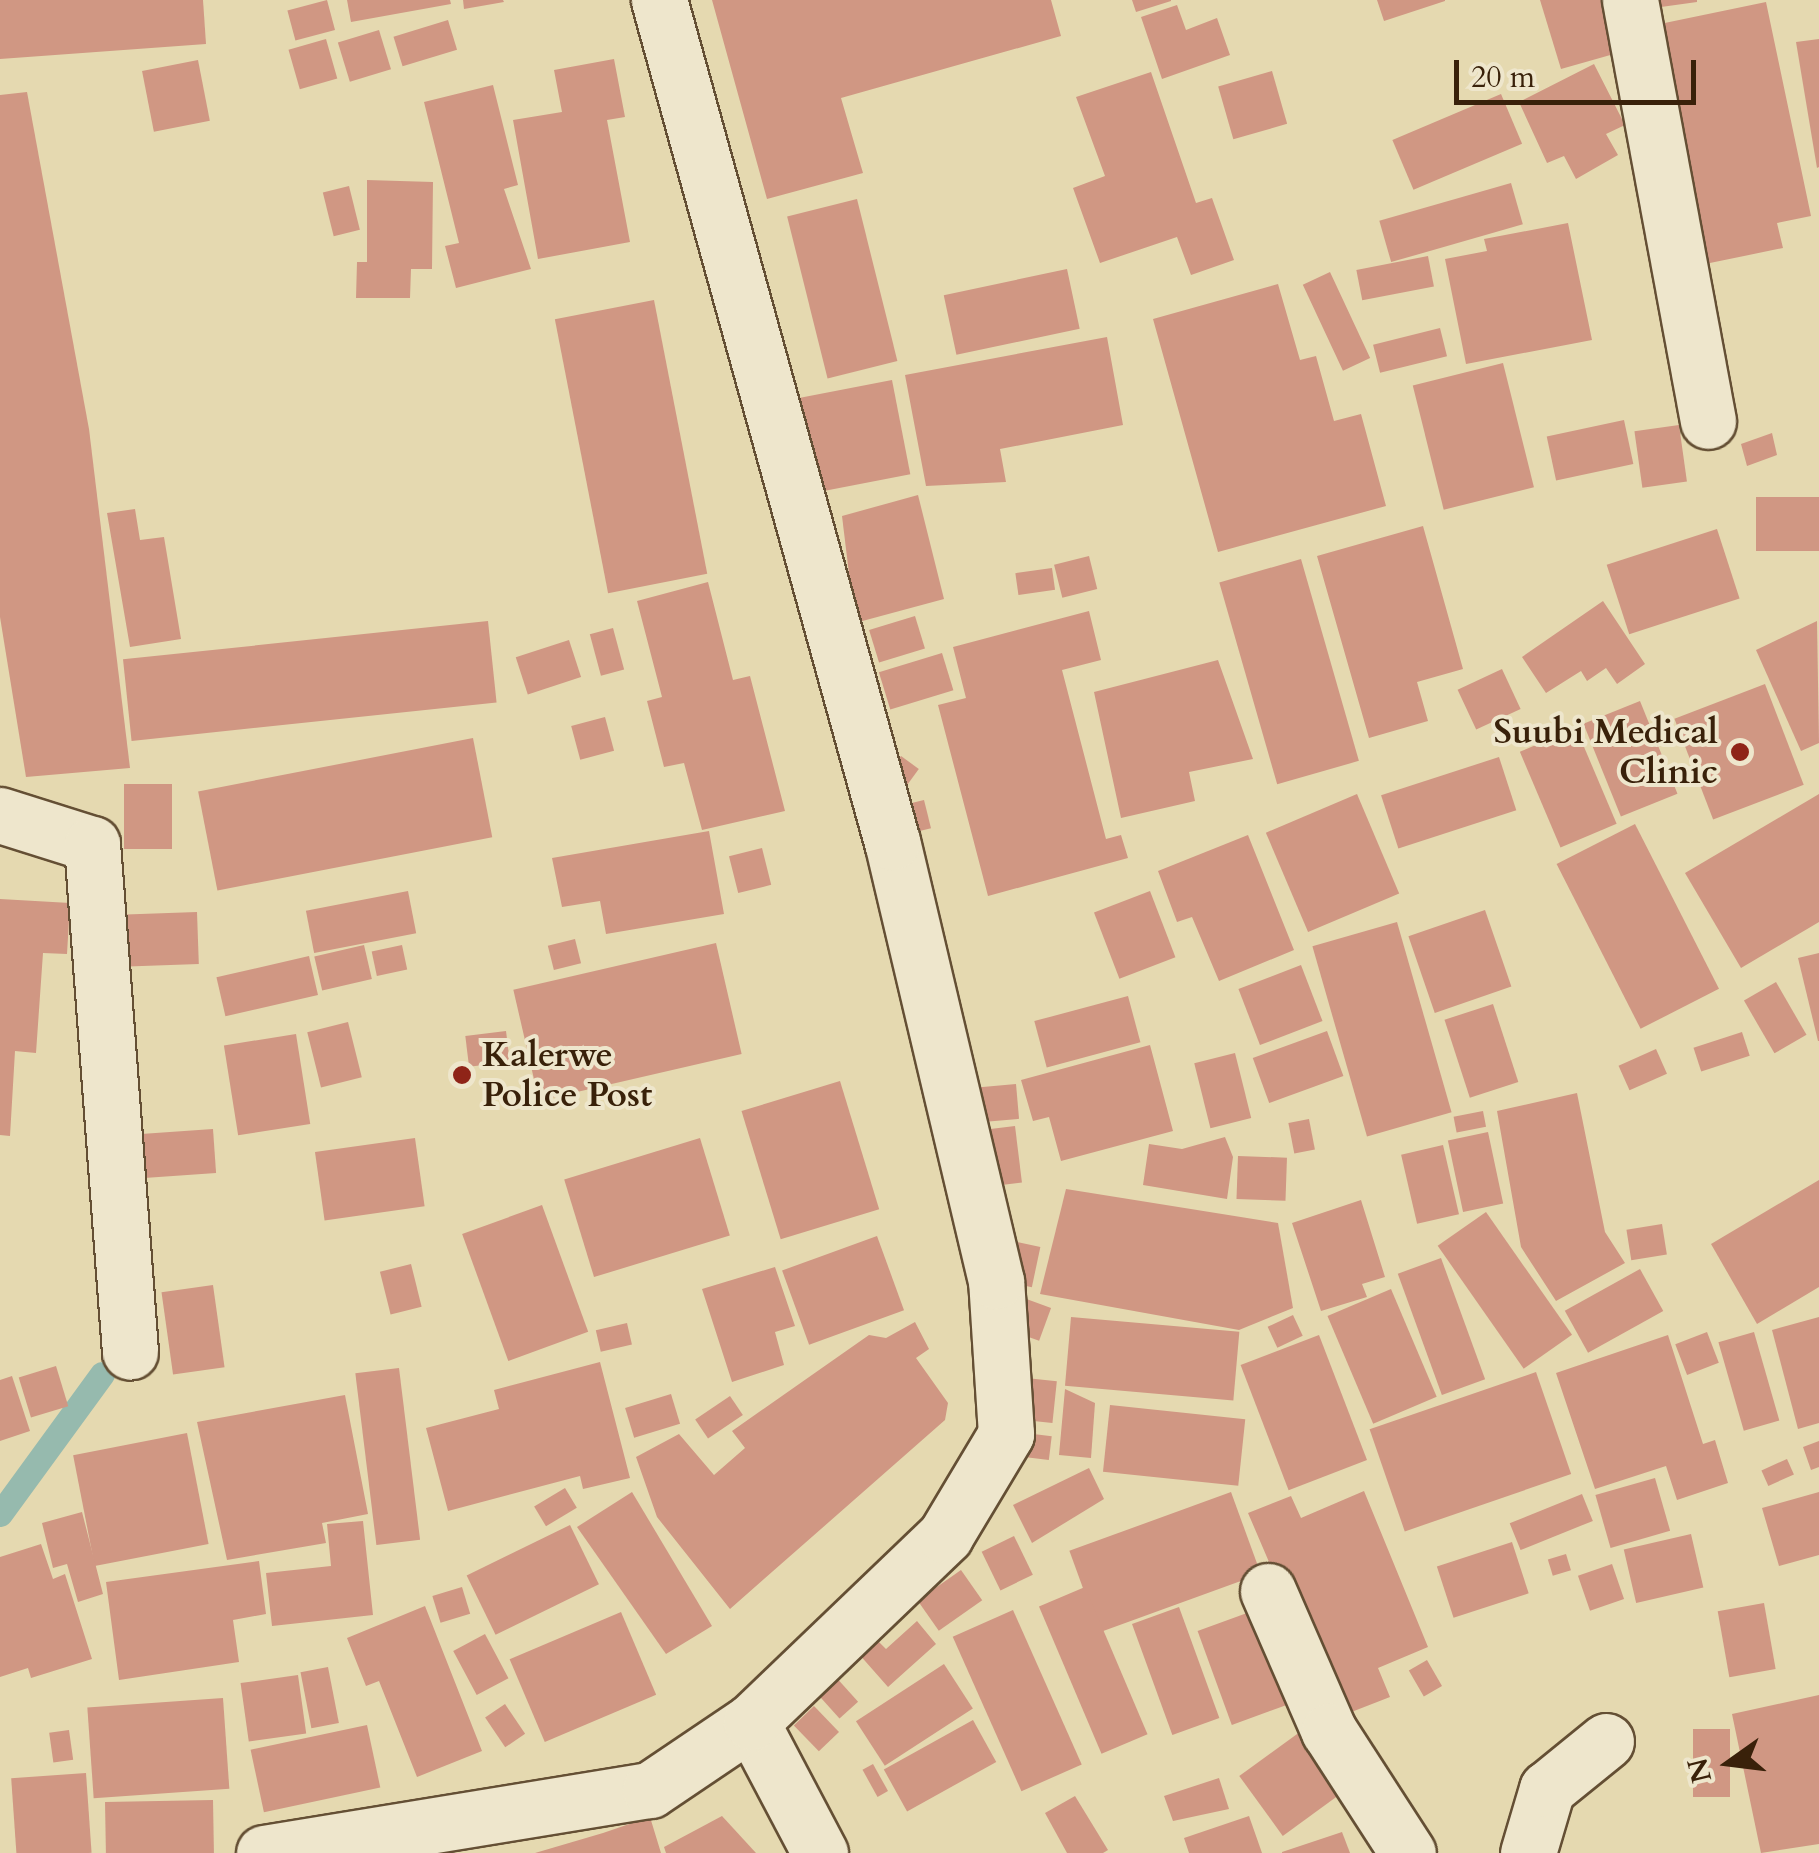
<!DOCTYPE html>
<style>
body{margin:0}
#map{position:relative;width:1819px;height:1853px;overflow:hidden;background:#e5d9b0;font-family:Cardo,serif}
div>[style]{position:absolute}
.stream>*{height:25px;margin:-12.5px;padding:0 12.5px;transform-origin:12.5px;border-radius:12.5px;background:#96baae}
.building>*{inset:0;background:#d09783;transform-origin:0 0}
.roads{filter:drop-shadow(2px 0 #644f34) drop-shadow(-2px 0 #644f34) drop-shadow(0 2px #644f34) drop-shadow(0 -2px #644f34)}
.minor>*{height:55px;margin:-27.5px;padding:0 27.5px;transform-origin:27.5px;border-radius:27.5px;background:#eee6cc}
.dots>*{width:28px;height:28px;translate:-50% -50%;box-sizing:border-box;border:5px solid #eee6cc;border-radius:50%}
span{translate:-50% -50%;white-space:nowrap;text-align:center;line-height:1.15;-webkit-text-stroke:8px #eee6cc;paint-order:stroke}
.poi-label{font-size:35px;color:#39210a;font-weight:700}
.right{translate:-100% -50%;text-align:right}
.left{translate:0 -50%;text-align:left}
.north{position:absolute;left:1679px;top:1713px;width:100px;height:100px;-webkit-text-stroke:8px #eee6cc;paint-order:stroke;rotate:256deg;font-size:28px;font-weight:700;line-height:40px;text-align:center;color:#39210a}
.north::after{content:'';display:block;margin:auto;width:35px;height:45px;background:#39210a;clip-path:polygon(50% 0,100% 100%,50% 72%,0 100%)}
.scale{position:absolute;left:1454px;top:60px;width:242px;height:45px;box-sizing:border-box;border:5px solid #39210a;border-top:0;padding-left:12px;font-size:30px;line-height:35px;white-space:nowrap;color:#39210a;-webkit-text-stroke:8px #eee6cc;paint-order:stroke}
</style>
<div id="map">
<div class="stream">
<div style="left:0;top:1514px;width:173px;rotate:-53.9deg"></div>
</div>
<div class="building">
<div style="clip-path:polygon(0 0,203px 0,206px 44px,0 59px)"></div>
<div style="left:327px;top:0;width:31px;height:41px;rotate:75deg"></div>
<div style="clip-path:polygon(347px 0,450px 0,451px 4px,351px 22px)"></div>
<div style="clip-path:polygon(463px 0,503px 0,504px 2px,464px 9px)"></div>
<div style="clip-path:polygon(712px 0,1051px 0,1061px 36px,841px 98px,863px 173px,767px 199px)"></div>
<div style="clip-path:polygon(1132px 0,1171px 0,1171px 1px,1136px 12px)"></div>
<div style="clip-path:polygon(1377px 0,1445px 0,1445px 1px,1384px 21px)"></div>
<div style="clip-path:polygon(1540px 0,1613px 0,1628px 50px,1561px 69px)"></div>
<div style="clip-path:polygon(1660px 0,1697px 0,1697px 2px,1661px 7px)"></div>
<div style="clip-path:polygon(1766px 2px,1811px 216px,1777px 223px,1783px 248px,1705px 264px,1655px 25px)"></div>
<div style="clip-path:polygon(1177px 5px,1186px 30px,1217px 18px,1230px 55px,1162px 79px,1141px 17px)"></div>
<div style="left:448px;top:20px;width:31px;height:57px;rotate:73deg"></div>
<div style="left:379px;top:30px;width:41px;height:43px;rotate:73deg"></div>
<div style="left:326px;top:39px;width:41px;height:39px;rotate:74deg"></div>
<div style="clip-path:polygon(1819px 39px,1819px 167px,1817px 168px,1796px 42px)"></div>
<div style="clip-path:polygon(614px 59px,625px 117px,607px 120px,630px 242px,538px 259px,513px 120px,562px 112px,554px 70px)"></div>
<div style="left:198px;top:60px;width:62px;height:57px;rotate:79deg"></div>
<div style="clip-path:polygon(1594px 64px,1625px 125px,1606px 134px,1618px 155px,1576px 179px,1564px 156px,1547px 163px,1519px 102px)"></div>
<div style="left:1272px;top:71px;width:55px;height:56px;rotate:74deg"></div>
<div style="clip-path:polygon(1151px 72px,1196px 203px,1212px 198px,1234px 260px,1191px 275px,1177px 237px,1100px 263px,1073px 188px,1105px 176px,1076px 97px)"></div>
<div style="clip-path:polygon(493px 85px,518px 185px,504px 189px,531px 269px,456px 288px,445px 246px,459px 243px,424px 102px)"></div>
<div style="clip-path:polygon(27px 92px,89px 429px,130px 768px,26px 777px,0 617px,0 95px)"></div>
<div style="left:1501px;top:94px;width:54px;height:118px;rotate:67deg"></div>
<div style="clip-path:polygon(367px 180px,433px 182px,432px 269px,411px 269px,410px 298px,356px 298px,357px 262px,367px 262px)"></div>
<div style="left:1511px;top:183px;width:43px;height:137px;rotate:74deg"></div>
<div style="left:349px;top:186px;width:45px;height:27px;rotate:76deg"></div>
<div style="left:857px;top:199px;width:167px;height:72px;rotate:76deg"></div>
<div style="clip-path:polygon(1568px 223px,1592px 340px,1466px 364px,1445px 259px,1487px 251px,1484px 239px)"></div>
<div style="left:1428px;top:256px;width:31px;height:73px;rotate:79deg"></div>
<div style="left:1067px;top:269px;width:61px;height:126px;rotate:78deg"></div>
<div style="left:1330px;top:272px;width:95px;height:30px;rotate:65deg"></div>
<div style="clip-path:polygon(1278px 284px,1300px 360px,1316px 356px,1334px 421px,1361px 414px,1386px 506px,1218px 552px,1153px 319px)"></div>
<div style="left:654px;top:300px;width:279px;height:101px;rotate:79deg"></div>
<div style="left:1440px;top:328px;width:29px;height:69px;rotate:76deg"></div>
<div style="clip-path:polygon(1107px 337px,1123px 425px,1000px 449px,1006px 482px,926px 486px,905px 375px)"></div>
<div style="left:1503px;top:363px;width:128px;height:93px;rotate:76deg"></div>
<div style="left:892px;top:380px;width:96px;height:100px;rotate:79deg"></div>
<div style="left:1624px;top:420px;width:45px;height:79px;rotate:78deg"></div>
<div style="left:1679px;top:425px;width:57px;height:45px;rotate:82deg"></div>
<div style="clip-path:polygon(1772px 433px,1777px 455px,1747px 466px,1741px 444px)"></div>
<div style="clip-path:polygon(918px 495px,944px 599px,855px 623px,842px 516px)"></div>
<div style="left:1819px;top:497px;width:54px;height:63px;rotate:90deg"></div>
<div style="clip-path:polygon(135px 509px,140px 540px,164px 537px,181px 639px,130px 647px,107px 513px)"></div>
<div style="clip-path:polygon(1423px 526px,1463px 669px,1417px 682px,1428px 721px,1369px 738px,1317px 556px)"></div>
<div style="left:1717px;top:529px;width:73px;height:116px;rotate:72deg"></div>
<div style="left:1089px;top:556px;width:34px;height:36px;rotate:76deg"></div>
<div style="left:1301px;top:559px;width:210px;height:85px;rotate:74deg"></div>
<div style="left:1052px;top:568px;width:22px;height:37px;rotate:82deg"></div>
<div style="clip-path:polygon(708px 582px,733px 680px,750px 676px,785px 811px,702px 830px,684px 763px,664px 767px,647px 701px,662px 697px,637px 601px)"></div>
<div style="clip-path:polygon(1603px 601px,1645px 664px,1617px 684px,1606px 668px,1587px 681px,1581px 671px,1546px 693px,1522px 657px)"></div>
<div style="clip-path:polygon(1089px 611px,1101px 660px,1062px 670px,1106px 839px,1121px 835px,1128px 858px,988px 896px,938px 705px,966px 698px,953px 647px)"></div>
<div style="left:915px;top:616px;width:34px;height:48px;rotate:73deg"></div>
<div style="left:488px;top:621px;width:82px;height:367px;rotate:84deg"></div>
<div style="clip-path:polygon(1817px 621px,1819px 743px,1801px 751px,1756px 650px)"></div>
<div style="left:613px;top:628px;width:43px;height:24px;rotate:75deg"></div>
<div style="left:569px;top:640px;width:39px;height:56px;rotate:72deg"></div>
<div style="left:942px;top:653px;width:39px;height:66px;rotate:73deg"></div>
<div style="clip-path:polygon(1218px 660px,1253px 759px,1189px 772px,1195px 801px,1121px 818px,1094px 692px)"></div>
<div style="left:1502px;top:669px;width:44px;height:49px;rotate:65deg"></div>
<div style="left:1765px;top:684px;width:108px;height:97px;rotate:69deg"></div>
<div style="left:1640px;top:701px;width:100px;height:61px;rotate:68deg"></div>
<div style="left:605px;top:717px;width:35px;height:35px;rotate:75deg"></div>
<div style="left:1576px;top:728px;width:104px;height:61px;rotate:67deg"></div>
<div style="left:473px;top:738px;width:101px;height:280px;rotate:79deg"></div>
<div style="left:901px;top:756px;width:22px;height:22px;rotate:36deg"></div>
<div style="left:1499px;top:757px;width:56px;height:124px;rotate:72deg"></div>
<div style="left:172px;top:784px;width:65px;height:48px;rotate:90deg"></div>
<div style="left:1357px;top:794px;width:108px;height:99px;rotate:67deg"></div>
<div style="clip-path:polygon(1819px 794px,1819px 922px,1741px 968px,1685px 873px)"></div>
<div style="left:924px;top:800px;width:29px;height:18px;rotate:76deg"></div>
<div style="left:1635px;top:824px;width:185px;height:88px;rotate:63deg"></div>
<div style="clip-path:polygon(709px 831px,724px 914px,606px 934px,600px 901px,562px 907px,552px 858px)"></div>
<div style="clip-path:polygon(1248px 835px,1294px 950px,1219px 981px,1192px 917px,1177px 922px,1158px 871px)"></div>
<div style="left:762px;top:848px;width:38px;height:34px;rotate:76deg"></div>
<div style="left:408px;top:891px;width:43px;height:104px;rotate:79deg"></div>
<div style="left:1150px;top:891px;width:71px;height:60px;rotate:69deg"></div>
<div style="clip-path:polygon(0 899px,70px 903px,67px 954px,43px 953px,36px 1053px,15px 1051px,10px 1136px,0 1135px)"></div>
<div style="left:1485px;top:910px;width:81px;height:81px;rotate:71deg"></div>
<div style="left:197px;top:912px;width:52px;height:71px;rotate:88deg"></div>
<div style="left:1397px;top:922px;width:198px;height:88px;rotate:74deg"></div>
<div style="left:575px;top:939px;width:25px;height:28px;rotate:76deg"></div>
<div style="left:716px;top:943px;width:114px;height:208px;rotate:77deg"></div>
<div style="left:364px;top:945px;width:35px;height:51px;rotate:77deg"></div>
<div style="left:402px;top:945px;width:25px;height:31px;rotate:78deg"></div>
<div style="clip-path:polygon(1819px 953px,1819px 1041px,1818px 1041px,1798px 958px)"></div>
<div style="left:309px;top:956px;width:40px;height:95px;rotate:77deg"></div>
<div style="left:1301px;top:965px;width:60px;height:67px;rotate:69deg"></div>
<div style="left:1776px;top:982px;width:61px;height:37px;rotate:60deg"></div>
<div style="left:1128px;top:996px;width:48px;height:97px;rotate:75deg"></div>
<div style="left:1493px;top:1004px;width:82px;height:51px;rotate:72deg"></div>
<div style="left:348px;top:1022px;width:57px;height:42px;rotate:76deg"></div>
<div style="left:506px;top:1031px;width:31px;height:41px;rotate:83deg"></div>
<div style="left:1327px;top:1031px;width:48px;height:79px;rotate:70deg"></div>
<div style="left:1742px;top:1032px;width:25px;height:51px;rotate:72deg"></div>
<div style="left:296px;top:1034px;width:91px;height:73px;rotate:81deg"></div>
<div style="clip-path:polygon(1150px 1045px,1173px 1131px,1061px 1161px,1049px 1117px,1033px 1121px,1021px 1080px)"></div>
<div style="left:1656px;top:1049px;width:27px;height:41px;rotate:66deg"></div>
<div style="left:1235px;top:1053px;width:67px;height:42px;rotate:76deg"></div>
<div style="left:840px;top:1081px;width:134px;height:103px;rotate:73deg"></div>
<div style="left:1016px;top:1084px;width:35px;height:39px;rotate:85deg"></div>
<div style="clip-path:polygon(1577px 1093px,1605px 1232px,1625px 1263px,1556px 1301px,1521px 1247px,1497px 1111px)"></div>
<div style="left:1483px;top:1111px;width:16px;height:30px;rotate:79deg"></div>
<div style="left:1309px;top:1119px;width:31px;height:21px;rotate:79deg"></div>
<div style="left:1015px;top:1126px;width:57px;height:33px;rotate:83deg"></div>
<div style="left:213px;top:1129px;width:44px;height:72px;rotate:86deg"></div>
<div style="left:1488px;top:1132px;width:73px;height:41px;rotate:78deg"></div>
<div style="clip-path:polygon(1225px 1137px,1233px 1157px,1227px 1199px,1143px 1185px,1149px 1144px,1182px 1149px)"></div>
<div style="left:415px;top:1138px;width:69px;height:101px;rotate:82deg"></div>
<div style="left:700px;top:1138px;width:102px;height:142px;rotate:73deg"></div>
<div style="left:1443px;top:1145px;width:71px;height:43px;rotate:77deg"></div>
<div style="left:1238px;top:1156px;width:49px;height:43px;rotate:2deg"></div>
<div style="clip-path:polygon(1819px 1180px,1819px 1287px,1757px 1324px,1711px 1244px)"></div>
<div style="clip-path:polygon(1066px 1189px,1278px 1223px,1293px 1308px,1239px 1330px,1040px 1294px)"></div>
<div style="clip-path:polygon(1361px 1200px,1385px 1277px,1362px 1284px,1367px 1297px,1321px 1311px,1292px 1223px)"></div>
<div style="left:542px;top:1205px;width:135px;height:85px;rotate:70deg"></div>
<div style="left:1486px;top:1212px;width:150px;height:59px;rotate:55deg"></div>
<div style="left:1662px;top:1224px;width:31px;height:36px;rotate:81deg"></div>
<div style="left:877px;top:1236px;width:79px;height:101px;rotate:70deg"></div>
<div style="left:1012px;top:1241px;width:29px;height:41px;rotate:12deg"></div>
<div style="left:1441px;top:1258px;width:129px;height:46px;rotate:70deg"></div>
<div style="left:411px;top:1264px;width:44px;height:32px;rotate:76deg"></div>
<div style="clip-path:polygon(775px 1267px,795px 1326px,775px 1332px,784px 1365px,732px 1382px,702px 1289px)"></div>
<div style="left:1640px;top:1269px;width:48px;height:86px;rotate:61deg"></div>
<div style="left:213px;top:1285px;width:83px;height:52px;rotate:82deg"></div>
<div style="left:1391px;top:1289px;width:117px;height:69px;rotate:67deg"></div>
<div style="left:1021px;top:1297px;width:32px;height:35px;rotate:20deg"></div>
<div style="left:1293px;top:1315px;width:23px;height:28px;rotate:65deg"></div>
<div style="left:1071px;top:1317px;width:169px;height:69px;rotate:5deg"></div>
<div style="clip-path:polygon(1819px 1317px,1819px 1423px,1798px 1429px,1772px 1330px)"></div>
<div style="clip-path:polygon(915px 1322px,929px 1349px,916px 1358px,948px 1403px,945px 1420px,730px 1609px,657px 1517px,636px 1457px,679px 1434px,714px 1475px,745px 1448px,732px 1431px,869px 1335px,886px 1338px)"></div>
<div style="left:627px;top:1323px;width:22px;height:32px;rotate:77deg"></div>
<div style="left:1707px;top:1332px;width:33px;height:34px;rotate:69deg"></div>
<div style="left:1754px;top:1332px;width:92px;height:37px;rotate:74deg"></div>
<div style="left:1319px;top:1335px;width:134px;height:84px;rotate:69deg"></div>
<div style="clip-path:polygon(1668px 1335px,1703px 1444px,1715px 1440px,1728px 1483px,1677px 1500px,1666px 1466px,1595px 1489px,1556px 1373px)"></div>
<div style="clip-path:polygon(600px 1362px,630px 1478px,583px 1489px,580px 1476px,448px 1511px,426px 1428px,499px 1409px,494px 1390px)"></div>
<div style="left:56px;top:1366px;width:42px;height:39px;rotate:73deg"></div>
<div style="left:399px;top:1368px;width:173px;height:44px;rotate:83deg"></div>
<div style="left:1536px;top:1372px;width:108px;height:176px;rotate:71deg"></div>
<div style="clip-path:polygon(12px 1376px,30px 1431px,0 1441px,0 1380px)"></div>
<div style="left:1026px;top:1378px;width:31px;height:42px;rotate:6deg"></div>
<div style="clip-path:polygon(1065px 1389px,1095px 1403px,1091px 1458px,1059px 1455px)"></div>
<div style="left:671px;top:1394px;width:31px;height:48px;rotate:73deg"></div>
<div style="clip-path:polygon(345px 1395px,368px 1514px,322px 1523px,326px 1543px,227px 1560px,197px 1422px)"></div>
<div style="left:730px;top:1396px;width:23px;height:42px;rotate:56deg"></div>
<div style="left:1110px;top:1405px;width:136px;height:67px;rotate:6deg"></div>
<div style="left:1017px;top:1432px;width:35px;height:24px;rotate:7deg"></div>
<div style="left:187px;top:1433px;width:113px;height:116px;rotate:79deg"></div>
<div style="clip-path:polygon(1819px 1441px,1819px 1467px,1811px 1470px,1803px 1447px)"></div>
<div style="left:1787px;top:1459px;width:17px;height:28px;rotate:66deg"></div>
<div style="clip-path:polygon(1089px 1468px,1104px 1499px,1032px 1543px,1013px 1505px)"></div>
<div style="left:1655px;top:1478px;width:55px;height:62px;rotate:74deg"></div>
<div style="left:565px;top:1488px;width:23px;height:36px;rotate:59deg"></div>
<div style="clip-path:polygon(1364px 1491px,1428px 1647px,1378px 1668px,1390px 1697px,1336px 1718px,1248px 1513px,1291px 1496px,1301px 1518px)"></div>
<div style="clip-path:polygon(632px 1492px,712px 1626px,666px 1654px,577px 1527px)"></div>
<div style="left:1231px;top:1492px;width:87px;height:172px;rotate:70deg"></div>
<div style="clip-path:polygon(1819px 1492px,1819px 1555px,1779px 1566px,1762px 1508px)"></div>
<div style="left:1582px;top:1494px;width:29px;height:78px;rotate:68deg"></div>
<div style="clip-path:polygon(82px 1512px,103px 1594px,78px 1602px,67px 1564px,53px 1568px,42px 1523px)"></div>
<div style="clip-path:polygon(363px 1521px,373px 1615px,272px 1626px,266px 1573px,331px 1566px,327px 1524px)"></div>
<div style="left:570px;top:1525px;width:66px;height:115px;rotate:64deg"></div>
<div style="left:1691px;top:1534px;width:55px;height:69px;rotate:77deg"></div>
<div style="left:1014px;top:1536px;width:43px;height:36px;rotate:64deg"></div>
<div style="left:1512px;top:1542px;width:54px;height:79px;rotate:72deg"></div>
<div style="clip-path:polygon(41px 1544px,53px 1579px,65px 1574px,92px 1659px,31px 1678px,28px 1668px,0 1677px,0 1557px)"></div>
<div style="left:1566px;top:1554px;width:17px;height:19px;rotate:73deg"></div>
<div style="clip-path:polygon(259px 1561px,266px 1614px,233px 1620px,239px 1662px,119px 1680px,106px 1582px)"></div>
<div style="left:1612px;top:1564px;width:37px;height:36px;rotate:71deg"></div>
<div style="left:961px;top:1570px;width:37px;height:53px;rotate:55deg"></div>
<div style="left:462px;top:1587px;width:28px;height:31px;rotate:73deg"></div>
<div style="left:1085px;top:1587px;width:160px;height:50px;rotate:67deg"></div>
<div style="left:1764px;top:1603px;width:67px;height:47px;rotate:80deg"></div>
<div style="left:1269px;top:1605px;width:100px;height:76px;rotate:70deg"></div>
<div style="clip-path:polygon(425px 1606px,482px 1751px,417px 1777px,379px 1681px,366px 1686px,347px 1638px)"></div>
<div style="left:1179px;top:1607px;width:118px;height:50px;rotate:70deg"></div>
<div style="left:1013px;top:1610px;width:169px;height:66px;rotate:66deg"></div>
<div style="left:621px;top:1612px;width:90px;height:121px;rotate:67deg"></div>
<div style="clip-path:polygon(917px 1621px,936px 1644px,888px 1687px,858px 1653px,874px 1637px,886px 1649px)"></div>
<div style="left:485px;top:1634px;width:50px;height:36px;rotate:62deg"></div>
<div style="left:1427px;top:1660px;width:30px;height:21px;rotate:60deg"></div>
<div style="left:944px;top:1664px;width:53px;height:105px;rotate:57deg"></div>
<div style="left:328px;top:1667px;width:57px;height:28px;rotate:79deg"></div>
<div style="left:298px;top:1675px;width:59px;height:58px;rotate:82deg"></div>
<div style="left:834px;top:1675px;width:36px;height:25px;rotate:48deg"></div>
<div style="clip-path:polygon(1819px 1695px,1819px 1844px,1761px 1853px,1732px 1714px)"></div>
<div style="left:223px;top:1698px;width:91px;height:136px;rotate:86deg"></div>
<div style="left:505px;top:1704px;width:36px;height:24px;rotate:56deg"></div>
<div style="left:814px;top:1706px;width:36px;height:28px;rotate:46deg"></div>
<div style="left:973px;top:1720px;width:48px;height:102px;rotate:61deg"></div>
<div style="left:367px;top:1725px;width:64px;height:119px;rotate:78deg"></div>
<div style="left:1304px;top:1729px;width:74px;height:80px;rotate:54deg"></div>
<div style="left:1693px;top:1729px;width:37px;height:68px"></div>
<div style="left:69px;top:1730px;width:30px;height:20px;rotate:82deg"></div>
<div style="left:873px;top:1764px;width:31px;height:12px;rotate:61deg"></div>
<div style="left:86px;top:1773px;width:80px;height:75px;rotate:86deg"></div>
<div style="clip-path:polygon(1219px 1778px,1229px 1809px,1173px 1821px,1164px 1796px)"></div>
<div style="clip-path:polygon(1075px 1796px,1108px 1850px,1103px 1853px,1067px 1853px,1045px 1813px)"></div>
<div style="left:213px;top:1800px;width:53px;height:108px;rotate:89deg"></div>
<div style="clip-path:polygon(722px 1816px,756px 1853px,666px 1853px,664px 1847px)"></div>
<div style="clip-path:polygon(1249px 1816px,1262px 1853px,1189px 1853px,1184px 1838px)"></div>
<div style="clip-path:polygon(650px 1817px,661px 1853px,535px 1853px,603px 1833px)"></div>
<div style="clip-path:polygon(1342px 1832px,1350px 1853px,1282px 1853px,1282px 1852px)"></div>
</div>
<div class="roads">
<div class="minor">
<div style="left:1630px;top:0;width:428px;rotate:79.5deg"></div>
<div style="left:0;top:815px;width:96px;rotate:17.5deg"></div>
<div style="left:92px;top:844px;width:509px;rotate:85.72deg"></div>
<div style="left:1268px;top:1591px;width:153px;rotate:66.5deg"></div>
<div style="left:1329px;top:1731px;width:145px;rotate:57.1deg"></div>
<div style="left:751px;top:1722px;width:148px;rotate:62.2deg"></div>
<div style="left:264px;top:1853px;width:391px;rotate:-9.3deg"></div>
<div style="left:650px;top:1790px;width:122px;rotate:-34deg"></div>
<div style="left:751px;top:1722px;width:269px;rotate:-43.8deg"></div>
<div style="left:945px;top:1536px;width:119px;rotate:-59.1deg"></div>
<div style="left:1006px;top:1434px;width:153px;rotate:-93.7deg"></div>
<div style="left:996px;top:1281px;width:451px;rotate:-103.3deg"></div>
<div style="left:892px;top:842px;width:874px;rotate:-105.47deg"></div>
<div style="left:1528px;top:1853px;width:67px;rotate:-73.5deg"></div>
<div style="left:1547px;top:1789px;width:76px;rotate:-39.1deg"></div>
</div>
</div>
<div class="dots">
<div style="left:1740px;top:752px;background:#8f2418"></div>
<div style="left:462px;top:1075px;background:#8f2418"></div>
</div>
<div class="poi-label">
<span class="right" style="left:1718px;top:752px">Suubi Medical<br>Clinic</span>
<span class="left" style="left:482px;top:1075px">Kalerwe<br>Police Post</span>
</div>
<div class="north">N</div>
<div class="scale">20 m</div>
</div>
